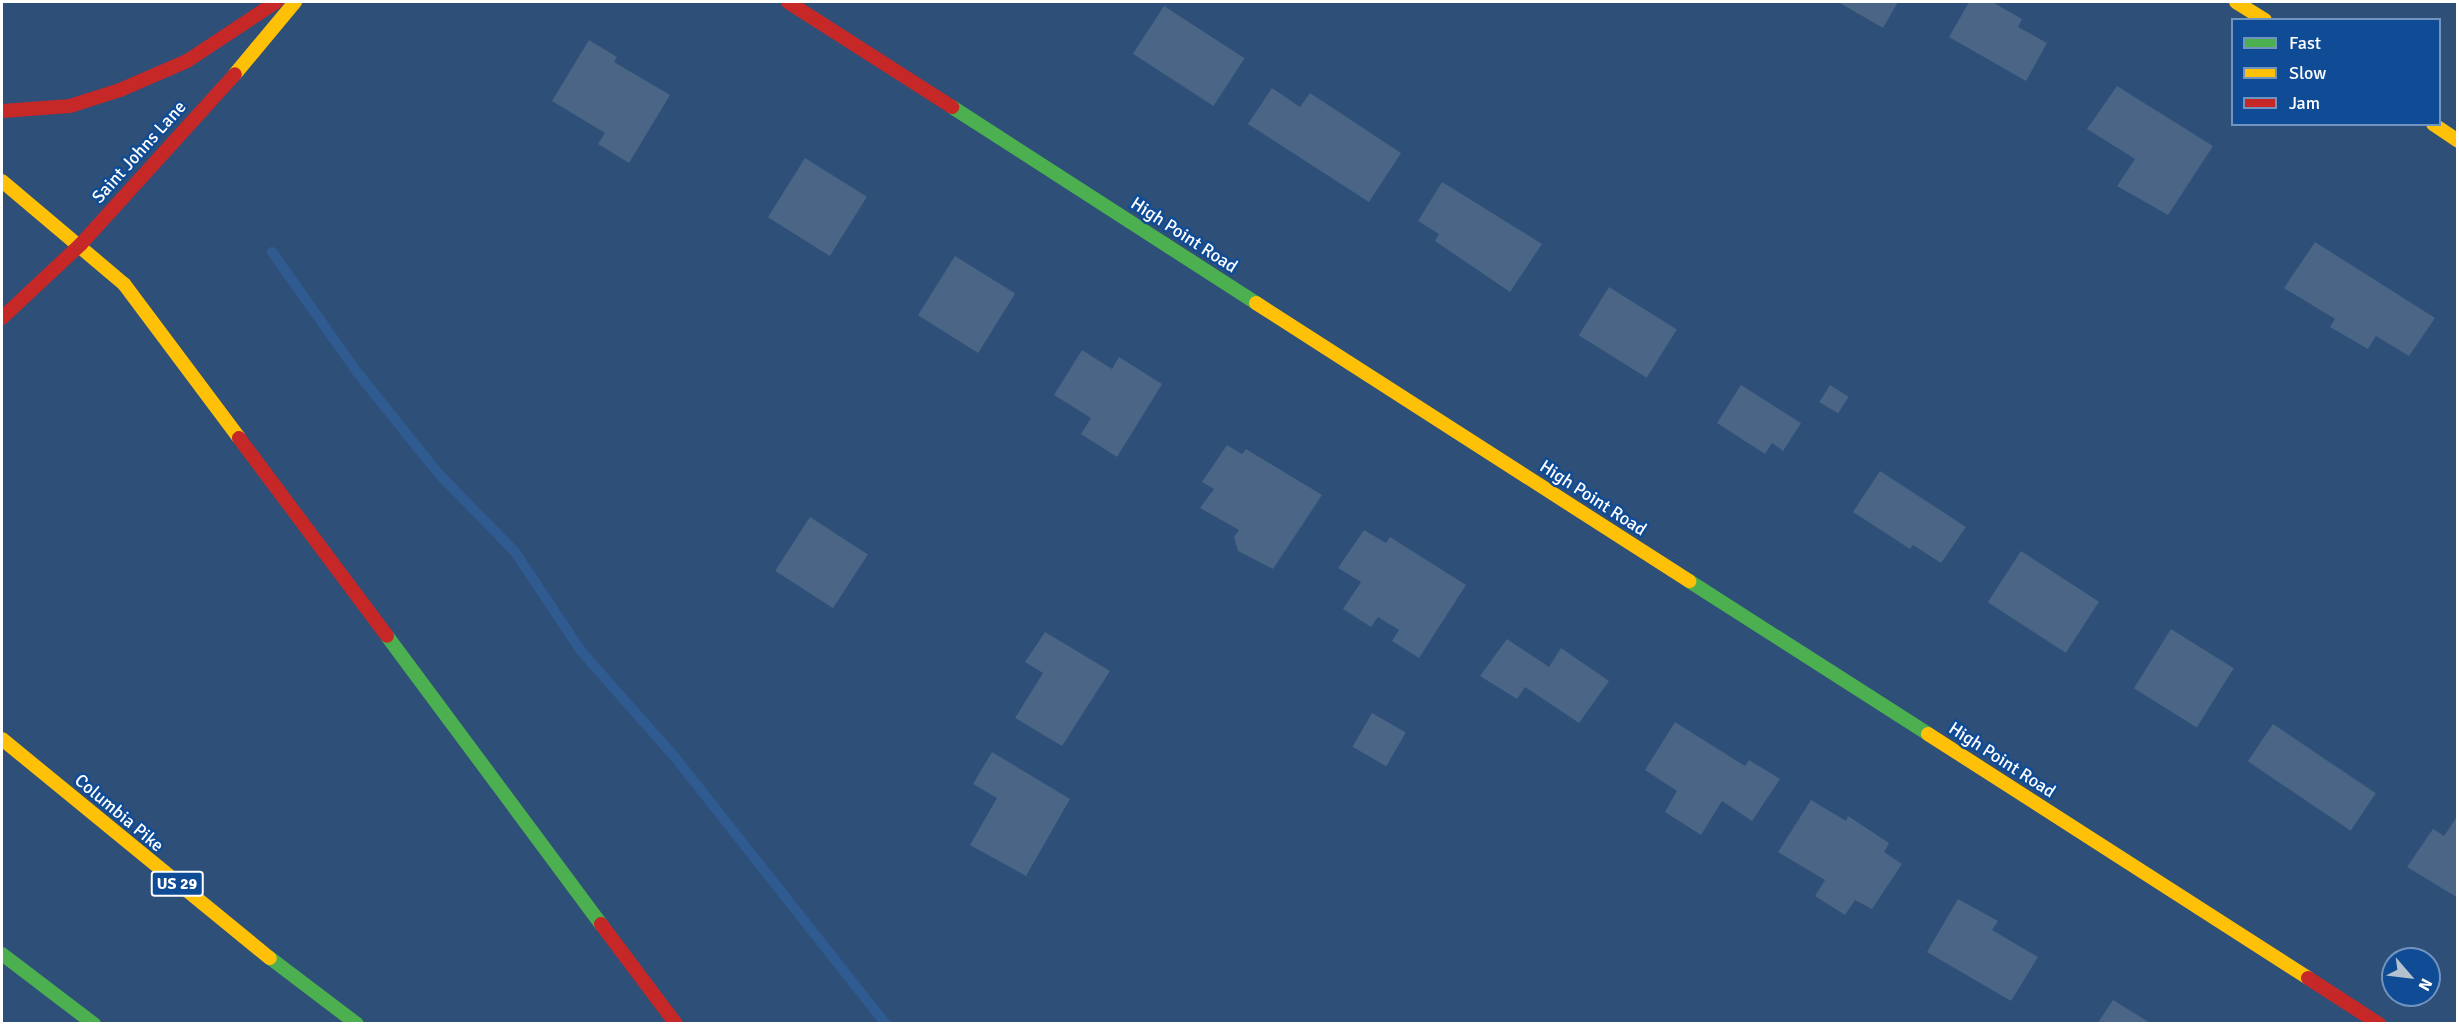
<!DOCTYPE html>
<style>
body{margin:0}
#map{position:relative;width:2459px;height:1025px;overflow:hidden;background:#2e4f77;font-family:Signika,sans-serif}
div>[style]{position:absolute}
.stream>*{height:10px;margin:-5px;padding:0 5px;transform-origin:5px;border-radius:5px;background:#305b90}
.building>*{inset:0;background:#4a6585;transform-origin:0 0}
.fast>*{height:14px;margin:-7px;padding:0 7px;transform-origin:7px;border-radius:7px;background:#4caf50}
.slow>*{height:14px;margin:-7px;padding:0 7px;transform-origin:7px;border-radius:7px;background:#ffc107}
.jam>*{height:14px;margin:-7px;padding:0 7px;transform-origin:7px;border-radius:7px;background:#c62828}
span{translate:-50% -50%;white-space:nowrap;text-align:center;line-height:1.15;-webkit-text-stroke:5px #104c95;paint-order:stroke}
.shield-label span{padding:2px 4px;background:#104c95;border:2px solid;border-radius:4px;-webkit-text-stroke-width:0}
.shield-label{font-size:16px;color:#fff;font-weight:700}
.street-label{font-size:18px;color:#fff}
.frame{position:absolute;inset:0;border:3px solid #fff;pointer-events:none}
.legend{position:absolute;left:2231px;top:18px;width:210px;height:108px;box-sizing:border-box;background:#104c95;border:2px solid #7094bf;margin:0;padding:8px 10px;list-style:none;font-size:18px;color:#fff}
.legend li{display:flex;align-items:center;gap:12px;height:30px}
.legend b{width:30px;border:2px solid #7094bf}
.north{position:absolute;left:2381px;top:947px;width:60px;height:60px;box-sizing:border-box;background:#104c95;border:2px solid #7094bf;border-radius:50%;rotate:118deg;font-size:16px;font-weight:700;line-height:24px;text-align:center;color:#fff}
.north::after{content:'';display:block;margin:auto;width:21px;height:27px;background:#b6c1cf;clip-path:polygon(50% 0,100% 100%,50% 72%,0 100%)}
</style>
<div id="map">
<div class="stream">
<div style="left:272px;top:252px;width:147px;rotate:54.7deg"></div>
<div style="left:357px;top:372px;width:129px;rotate:51.3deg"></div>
<div style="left:438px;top:473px;width:110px;rotate:45.7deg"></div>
<div style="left:515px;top:552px;width:119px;rotate:56.3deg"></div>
<div style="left:581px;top:651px;width:140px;rotate:48.5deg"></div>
<div style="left:674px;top:756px;width:342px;rotate:51.7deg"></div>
</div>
<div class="building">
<div style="clip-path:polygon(1838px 2px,1898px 2px,1883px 28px)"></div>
<div style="clip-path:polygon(1969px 2px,1992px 2px,2022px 19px,2018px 27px,2047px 43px,2026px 81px,1949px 37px)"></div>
<div style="left:1164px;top:6px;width:96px;height:57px;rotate:33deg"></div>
<div style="clip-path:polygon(589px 40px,617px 57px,614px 62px,670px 95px,629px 163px,598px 144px,605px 133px,552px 101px)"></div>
<div style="clip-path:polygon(2117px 86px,2213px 146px,2168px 215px,2117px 186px,2135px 159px,2087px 129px)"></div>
<div style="clip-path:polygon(1272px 88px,1300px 107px,1310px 93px,1401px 153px,1369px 202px,1248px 124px)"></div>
<div style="left:805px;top:158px;width:73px;height:70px;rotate:32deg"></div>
<div style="clip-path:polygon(1442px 182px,1542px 244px,1510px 292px,1435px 241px,1439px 234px,1418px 221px)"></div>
<div style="clip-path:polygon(2315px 242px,2435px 318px,2409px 356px,2376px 336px,2368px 349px,2330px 327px,2335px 319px,2284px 288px)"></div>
<div style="left:955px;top:256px;width:71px;height:70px;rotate:32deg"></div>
<div style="left:1609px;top:287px;width:80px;height:57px;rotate:32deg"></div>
<div style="clip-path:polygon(1082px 350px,1112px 369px,1119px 357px,1162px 384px,1117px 457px,1081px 434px,1091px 418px,1054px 395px)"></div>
<div style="clip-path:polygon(1741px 385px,1801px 423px,1783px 451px,1772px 443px,1765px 454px,1717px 423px)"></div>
<div style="left:1830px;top:385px;width:22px;height:20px;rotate:32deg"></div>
<div style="clip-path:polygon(1227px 445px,1242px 454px,1246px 449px,1322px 495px,1273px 569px,1238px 551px,1234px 537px,1239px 530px,1200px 508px,1214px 489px,1202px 482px)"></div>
<div style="clip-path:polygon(1880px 471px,1966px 527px,1941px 563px,1913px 545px,1910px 549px,1853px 512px)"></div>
<div style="left:810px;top:517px;width:69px;height:64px;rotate:33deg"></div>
<div style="clip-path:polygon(1364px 530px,1386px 543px,1390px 537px,1466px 585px,1419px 658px,1392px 641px,1399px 630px,1378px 617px,1371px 627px,1343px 609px,1361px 582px,1338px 568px)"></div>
<div style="left:2021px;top:551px;width:93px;height:61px;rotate:33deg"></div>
<div style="left:2171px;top:629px;width:74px;height:70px;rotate:32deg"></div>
<div style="clip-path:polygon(1045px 632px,1110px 671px,1062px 746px,1015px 718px,1043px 673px,1025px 662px)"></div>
<div style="clip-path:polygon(1507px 639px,1549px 667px,1561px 648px,1609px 681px,1579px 723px,1525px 687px,1517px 699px,1480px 676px)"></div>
<div style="left:1372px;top:713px;width:39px;height:39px;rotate:30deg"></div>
<div style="clip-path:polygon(1675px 722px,1745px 766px,1749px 760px,1780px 779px,1752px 821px,1722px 801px,1701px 835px,1665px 812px,1677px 791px,1645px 770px)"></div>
<div style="left:2273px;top:724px;width:124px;height:45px;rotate:34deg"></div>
<div style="clip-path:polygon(992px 752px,1070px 799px,1026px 876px,970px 845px,997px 798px,973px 784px)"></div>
<div style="clip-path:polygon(1811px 800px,1846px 821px,1848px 816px,1889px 843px,1884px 852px,1902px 864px,1872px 909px,1855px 900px,1845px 915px,1815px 896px,1825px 880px,1778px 852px)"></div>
<div style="clip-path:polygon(2458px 815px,2458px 898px,2407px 867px,2433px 829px,2444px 836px)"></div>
<div style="clip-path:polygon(1958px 899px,1998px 921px,1992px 930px,2038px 957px,2011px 1001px,1927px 952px)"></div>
<div style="clip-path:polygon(2113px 1000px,2152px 1024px,2097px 1024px)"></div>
</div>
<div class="fast">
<div style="left:952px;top:107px;width:362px;rotate:32.8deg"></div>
<div style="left:1689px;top:581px;width:284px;rotate:32.6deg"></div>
<div style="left:387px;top:636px;width:359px;rotate:53.4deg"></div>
<div style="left:2px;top:954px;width:116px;rotate:37.3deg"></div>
<div style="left:270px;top:958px;width:109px;rotate:37.2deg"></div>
</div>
<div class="slow">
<div style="left:2236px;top:2px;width:34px;rotate:32deg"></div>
<div style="left:235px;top:74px;width:94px;rotate:-50.2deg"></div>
<div style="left:2433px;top:124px;width:30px;rotate:34deg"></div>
<div style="left:2px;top:181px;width:160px;rotate:40.2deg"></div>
<div style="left:124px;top:284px;width:192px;rotate:53.2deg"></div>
<div style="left:1256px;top:303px;width:515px;rotate:32.7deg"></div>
<div style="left:1928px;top:734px;width:452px;rotate:32.7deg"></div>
<div style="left:2px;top:739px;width:346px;rotate:39.3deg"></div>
</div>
<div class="jam">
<div style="left:788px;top:2px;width:195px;rotate:32.6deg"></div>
<div style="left:2px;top:111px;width:68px;rotate:-4.2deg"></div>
<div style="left:70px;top:106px;width:52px;rotate:-17.7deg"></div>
<div style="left:120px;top:90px;width:73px;rotate:-23.4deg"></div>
<div style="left:187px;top:61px;width:107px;rotate:-33.5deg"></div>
<div style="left:2px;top:318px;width:108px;rotate:-43.1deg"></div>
<div style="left:81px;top:244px;width:229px;rotate:-47.8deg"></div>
<div style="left:239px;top:438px;width:247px;rotate:53.2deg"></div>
<div style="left:601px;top:924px;width:125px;rotate:53.1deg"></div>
<div style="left:2308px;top:978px;width:85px;rotate:32.9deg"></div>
</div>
<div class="shield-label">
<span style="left:177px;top:884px">US 29</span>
</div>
<div class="street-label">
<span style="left:139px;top:152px;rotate:-48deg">Saint Johns Lane</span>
<span style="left:1184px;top:235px;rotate:33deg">High Point Road</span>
<span style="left:1593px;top:498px;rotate:33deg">High Point Road</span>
<span style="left:2002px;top:760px;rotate:33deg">High Point Road</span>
<span style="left:119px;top:813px;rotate:40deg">Columbia Pike</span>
</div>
<div class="frame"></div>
<ul class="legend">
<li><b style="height:8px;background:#4caf50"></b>Fast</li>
<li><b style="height:8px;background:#ffc107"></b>Slow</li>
<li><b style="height:8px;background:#c62828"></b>Jam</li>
</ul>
<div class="north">N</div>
</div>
